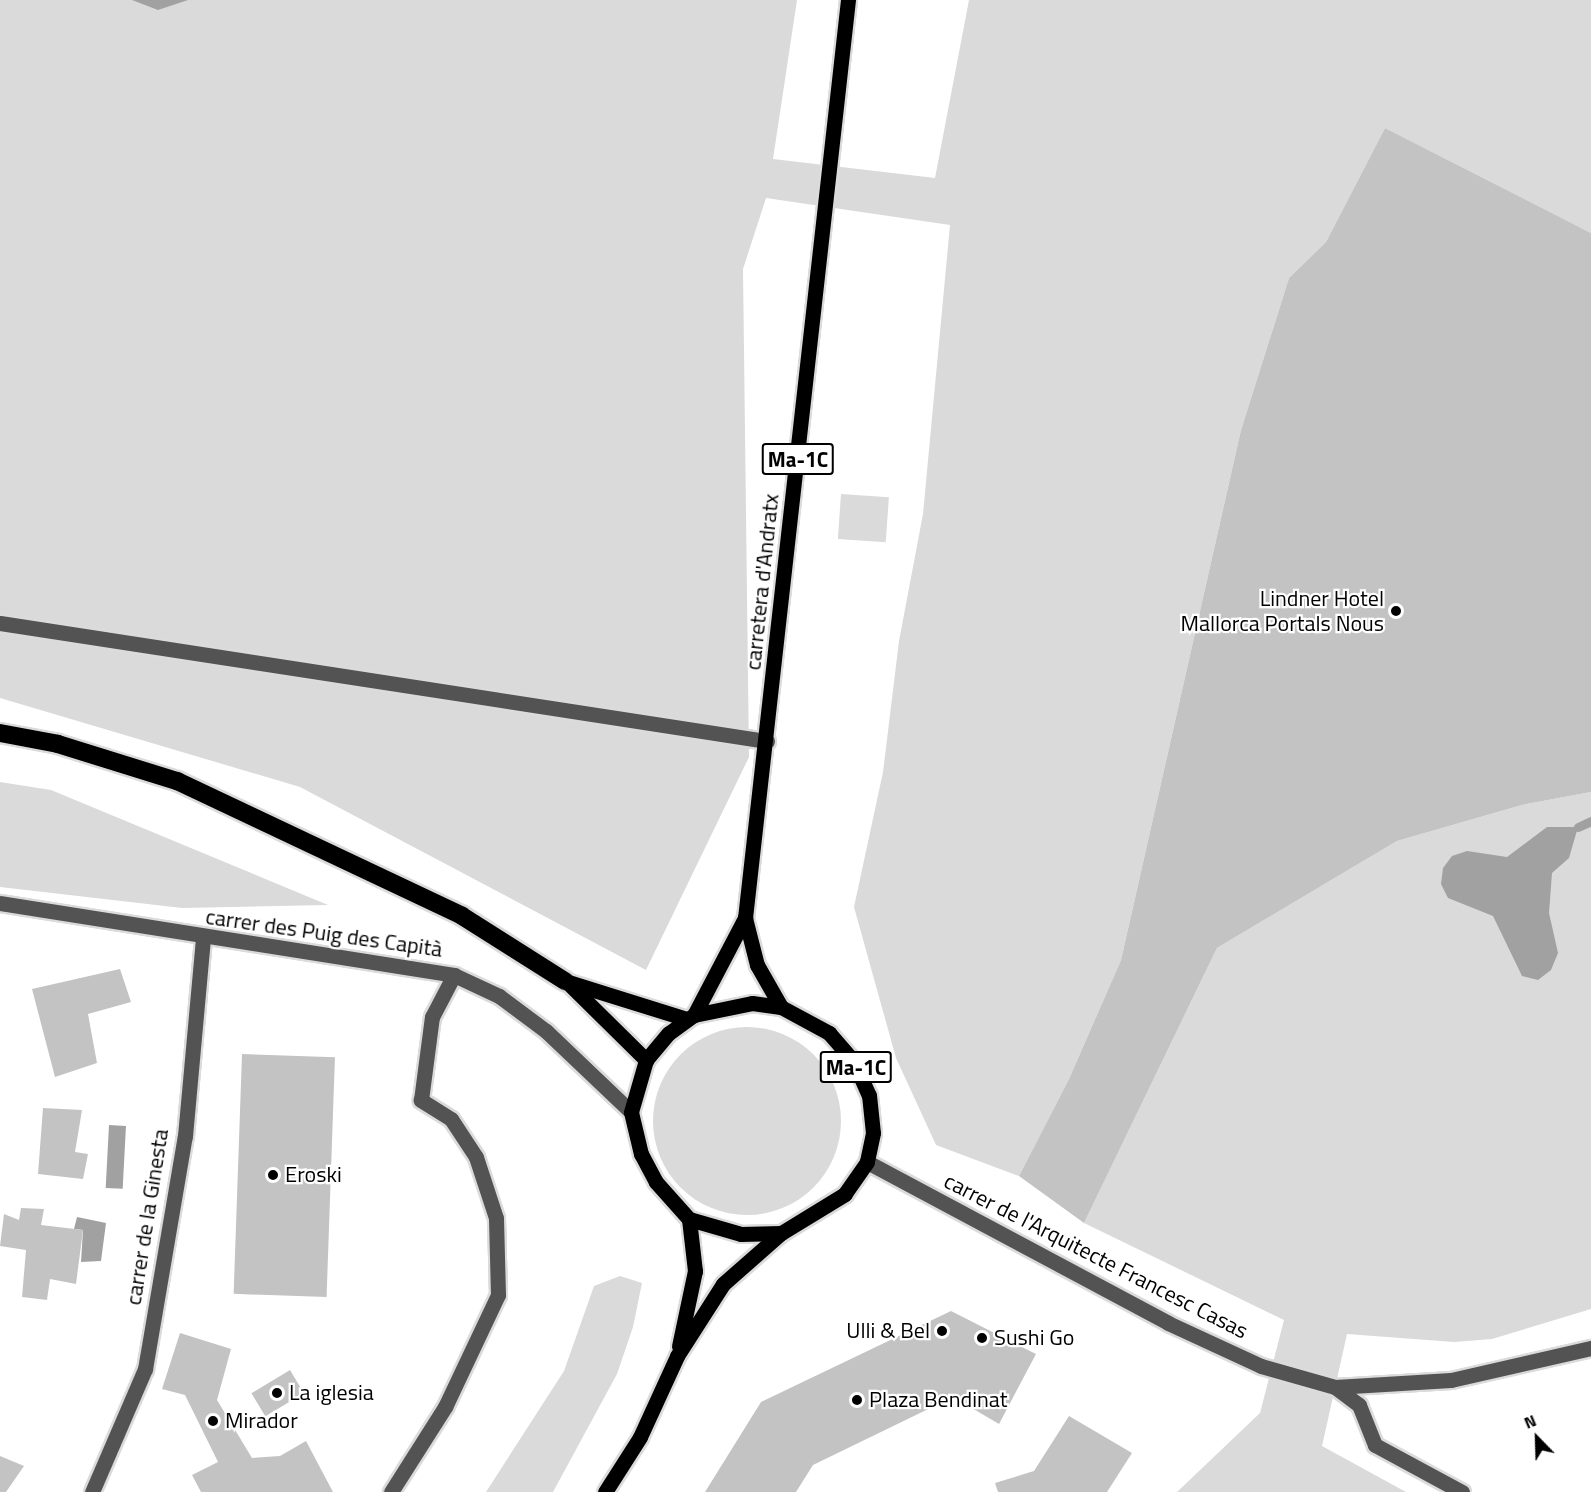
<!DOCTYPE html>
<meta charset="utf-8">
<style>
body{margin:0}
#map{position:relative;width:1591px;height:1492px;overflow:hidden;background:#fff;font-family:"Titillium Web",sans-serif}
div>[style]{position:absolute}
.green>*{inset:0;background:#dadada;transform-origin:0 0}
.round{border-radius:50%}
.water>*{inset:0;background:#a1a1a1;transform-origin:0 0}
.stream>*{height:9px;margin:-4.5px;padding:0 4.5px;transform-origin:4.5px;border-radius:4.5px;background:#a1a1a1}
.building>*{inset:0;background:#c3c3c3;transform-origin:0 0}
.roads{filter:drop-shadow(2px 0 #dbdbdb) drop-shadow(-2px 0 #dbdbdb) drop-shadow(0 2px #dbdbdb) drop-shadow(0 -2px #dbdbdb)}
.minor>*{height:15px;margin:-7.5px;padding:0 7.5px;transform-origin:7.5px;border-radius:7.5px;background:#535353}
.major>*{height:15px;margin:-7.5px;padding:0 7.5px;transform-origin:7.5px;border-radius:7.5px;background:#000}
.highway>*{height:18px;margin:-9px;padding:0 9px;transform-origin:9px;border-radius:9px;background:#000}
.dots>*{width:16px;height:16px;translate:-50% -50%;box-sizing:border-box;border:3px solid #fff;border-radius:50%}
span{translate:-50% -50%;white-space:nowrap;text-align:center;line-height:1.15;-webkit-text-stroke:4.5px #fff;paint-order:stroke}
.shield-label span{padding:2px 4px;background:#fff;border:2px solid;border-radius:4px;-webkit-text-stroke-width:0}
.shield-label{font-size:21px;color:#000;font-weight:700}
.street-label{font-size:22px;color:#000}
.poi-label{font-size:22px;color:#000}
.right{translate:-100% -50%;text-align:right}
.left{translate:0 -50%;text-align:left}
.north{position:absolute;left:1507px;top:1408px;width:60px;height:60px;-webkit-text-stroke:4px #fff;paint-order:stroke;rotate:337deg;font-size:16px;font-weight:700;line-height:24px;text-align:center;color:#000}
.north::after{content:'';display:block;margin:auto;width:21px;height:27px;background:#000;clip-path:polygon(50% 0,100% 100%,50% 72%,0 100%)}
</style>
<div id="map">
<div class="green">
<div style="clip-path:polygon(0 0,797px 0,773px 159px,935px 178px,969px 0,1591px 0,1591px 233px,1385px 128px,1326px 242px,1289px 278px,1241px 430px,1121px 960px,1069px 1079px,1019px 1176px,936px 1145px,896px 1058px,854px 907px,883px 772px,899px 641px,923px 514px,950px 225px,766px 198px,743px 269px,749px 757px,646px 970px,300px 787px,0 698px)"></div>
<div style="left:841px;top:494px;width:48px;height:45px;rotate:4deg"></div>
<div style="clip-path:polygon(0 782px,51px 790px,328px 905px,182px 908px,0 887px)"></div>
<div style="clip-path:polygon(1591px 792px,1591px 1309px,1492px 1339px,1454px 1342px,1347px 1334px,1322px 1446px,1406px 1492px,1177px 1492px,1260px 1413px,1284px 1320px,1084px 1223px,1217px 948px,1397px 841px,1522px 805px)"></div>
<div class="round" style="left:653px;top:1027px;width:188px;height:188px"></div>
<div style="clip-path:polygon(620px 1276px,642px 1283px,633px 1327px,617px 1374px,553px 1492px,486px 1492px,564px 1371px,594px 1286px)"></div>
</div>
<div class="water">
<div style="clip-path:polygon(132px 0,188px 0,158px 10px)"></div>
<div style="clip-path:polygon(1547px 827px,1578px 827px,1569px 858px,1552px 873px,1549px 913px,1558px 953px,1551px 970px,1538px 980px,1522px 976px,1493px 916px,1448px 898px,1441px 884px,1443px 868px,1452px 856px,1467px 851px,1507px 857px)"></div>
<div style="left:109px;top:1125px;width:17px;height:63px;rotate:3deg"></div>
<div style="clip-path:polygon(77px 1217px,106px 1223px,101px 1261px,81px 1262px,83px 1230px,74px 1229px)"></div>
</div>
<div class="stream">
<div style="left:1578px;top:827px;width:14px;rotate:-25deg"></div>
</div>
<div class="building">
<div style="clip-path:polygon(1385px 128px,1591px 233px,1591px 792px,1522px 805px,1397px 841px,1217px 948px,1084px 1223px,1019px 1176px,1069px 1079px,1121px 960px,1241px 430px,1289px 278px,1326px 242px)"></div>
<div style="clip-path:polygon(120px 969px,131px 1002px,88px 1014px,97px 1063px,55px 1077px,32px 989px)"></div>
<div style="left:242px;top:1054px;width:93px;height:240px;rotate:2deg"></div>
<div style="clip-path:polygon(43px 1108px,82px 1110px,75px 1152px,88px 1154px,83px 1179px,38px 1174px)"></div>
<div style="clip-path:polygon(21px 1208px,44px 1209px,41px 1225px,83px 1230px,76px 1284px,50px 1279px,47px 1300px,22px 1297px,26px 1250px,0 1246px,4px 1214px,19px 1220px)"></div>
<div style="clip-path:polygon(951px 1311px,1036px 1354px,999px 1424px,953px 1397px,813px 1465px,796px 1492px,705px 1492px,761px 1402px)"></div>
<div style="clip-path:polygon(180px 1333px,231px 1349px,217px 1400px,252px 1458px,280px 1456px,306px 1441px,333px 1492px,201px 1492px,192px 1475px,218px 1462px,185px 1395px,162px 1389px)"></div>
<div style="left:290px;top:1370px;width:27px;height:45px;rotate:59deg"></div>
<div style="clip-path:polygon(1069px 1416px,1132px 1453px,1107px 1492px,998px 1492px,995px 1483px,1034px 1471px)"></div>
<div style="clip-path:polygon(0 1456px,24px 1466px,6px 1492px,0 1492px)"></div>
</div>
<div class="roads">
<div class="minor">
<div style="left:0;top:623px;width:776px;rotate:8.75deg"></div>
<div style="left:0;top:903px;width:460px;rotate:9deg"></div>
<div style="left:454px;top:975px;width:50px;rotate:25deg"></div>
<div style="left:499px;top:996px;width:59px;rotate:36.7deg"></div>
<div style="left:546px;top:1031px;width:117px;rotate:43.6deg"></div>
<div style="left:867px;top:1162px;width:341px;rotate:28.1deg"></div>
<div style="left:1168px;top:1323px;width:102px;rotate:24.8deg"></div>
<div style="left:1261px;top:1366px;width:77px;rotate:15.8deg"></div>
<div style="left:1335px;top:1387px;width:116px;rotate:-3.5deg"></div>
<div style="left:1451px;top:1380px;width:144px;rotate:-12.9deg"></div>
<div style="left:1335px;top:1387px;width:30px;rotate:37deg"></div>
<div style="left:1359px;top:1405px;width:43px;rotate:68.2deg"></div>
<div style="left:1375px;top:1445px;width:99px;rotate:28.4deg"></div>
<div style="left:92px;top:1492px;width:134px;rotate:-66.7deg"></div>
<div style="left:145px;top:1369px;width:236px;rotate:-80.3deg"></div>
<div style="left:185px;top:1136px;width:198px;rotate:-84.8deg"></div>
<div style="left:391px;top:1492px;width:101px;rotate:-57.6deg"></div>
<div style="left:445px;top:1407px;width:124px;rotate:-64.7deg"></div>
<div style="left:498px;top:1295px;width:77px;rotate:-91.5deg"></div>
<div style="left:496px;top:1218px;width:64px;rotate:-108.2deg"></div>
<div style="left:476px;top:1157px;width:45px;rotate:-123.3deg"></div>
<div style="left:451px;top:1119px;width:36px;rotate:-148deg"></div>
<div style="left:421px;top:1100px;width:84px;rotate:-82.5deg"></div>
<div style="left:432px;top:1017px;width:47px;rotate:-62.4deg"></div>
</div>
<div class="major">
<div style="left:565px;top:981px;width:128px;rotate:17.3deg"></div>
<div style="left:568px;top:983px;width:110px;rotate:44.6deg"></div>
<div style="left:752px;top:1003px;width:29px;rotate:8deg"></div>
<div style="left:781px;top:1007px;width:55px;rotate:28.4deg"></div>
<div style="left:829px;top:1033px;width:38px;rotate:49deg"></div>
<div style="left:854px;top:1062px;width:36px;rotate:66deg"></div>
<div style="left:869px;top:1095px;width:38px;rotate:84deg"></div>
<div style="left:873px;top:1133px;width:30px;rotate:102deg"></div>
<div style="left:867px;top:1162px;width:39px;rotate:125deg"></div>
<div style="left:845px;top:1194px;width:75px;rotate:148.6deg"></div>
<div style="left:781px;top:1233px;width:40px;rotate:178.6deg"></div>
<div style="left:741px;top:1234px;width:54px;rotate:-163.9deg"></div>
<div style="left:689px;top:1219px;width:50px;rotate:-131.7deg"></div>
<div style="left:656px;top:1182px;width:32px;rotate:-118deg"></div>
<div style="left:641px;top:1154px;width:43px;rotate:-103.4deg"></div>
<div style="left:631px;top:1112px;width:54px;rotate:-73.9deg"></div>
<div style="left:646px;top:1060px;width:35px;rotate:-50deg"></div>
<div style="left:669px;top:1033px;width:31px;rotate:-36deg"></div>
<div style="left:694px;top:1015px;width:59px;rotate:-11.7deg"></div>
<div style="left:781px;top:1007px;width:48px;rotate:-119.7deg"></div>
<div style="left:757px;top:965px;width:49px;rotate:-104.3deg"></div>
<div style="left:745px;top:918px;width:924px;rotate:-83.6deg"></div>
<div style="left:694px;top:1015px;width:110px;rotate:-62.3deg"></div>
<div style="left:679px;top:1346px;width:77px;rotate:-78deg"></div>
<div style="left:695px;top:1271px;width:52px;rotate:-96.6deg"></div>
<div style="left:605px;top:1492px;width:65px;rotate:-57.5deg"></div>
<div style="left:640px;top:1437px;width:89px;rotate:-65.4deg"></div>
<div style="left:677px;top:1356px;width:85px;rotate:-57.4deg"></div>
<div style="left:723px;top:1284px;width:77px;rotate:-41.3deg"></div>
</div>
<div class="highway">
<div style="left:0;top:733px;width:59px;rotate:10.7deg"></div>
<div style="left:58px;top:744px;width:125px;rotate:17.3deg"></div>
<div style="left:177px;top:781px;width:315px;rotate:25.3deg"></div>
<div style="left:462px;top:916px;width:122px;rotate:32.3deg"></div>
</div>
</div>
<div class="dots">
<div style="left:1396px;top:611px;background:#000"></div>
<div style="left:273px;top:1175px;background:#000"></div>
<div style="left:942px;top:1331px;background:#000"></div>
<div style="left:982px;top:1338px;background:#000"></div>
<div style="left:277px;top:1393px;background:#000"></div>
<div style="left:857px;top:1400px;background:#000"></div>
<div style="left:213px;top:1421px;background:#000"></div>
</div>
<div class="shield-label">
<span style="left:798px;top:459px">Ma-1C</span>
<span style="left:856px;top:1067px">Ma-1C</span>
</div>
<div class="street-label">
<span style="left:762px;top:582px;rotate:-84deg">carretera d'Andratx</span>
<span style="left:324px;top:933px;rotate:8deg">carrer des Puig des Capità</span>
<span style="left:147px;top:1217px;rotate:-81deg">carrer de la Ginesta</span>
<span style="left:1096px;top:1256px;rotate:27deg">carrer de l'Arquitecte Francesc Casas</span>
</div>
<div class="poi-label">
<span class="right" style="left:1384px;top:611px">Lindner Hotel<br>Mallorca Portals Nous</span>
<span class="left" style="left:285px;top:1175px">Eroski</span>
<span class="right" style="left:930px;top:1331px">Ulli &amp; Bel</span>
<span class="left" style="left:994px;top:1338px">Sushi Go</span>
<span class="left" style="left:289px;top:1393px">La iglesia</span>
<span class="left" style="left:869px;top:1400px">Plaza Bendinat</span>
<span class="left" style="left:225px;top:1421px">Mirador</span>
</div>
<div class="north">N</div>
</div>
